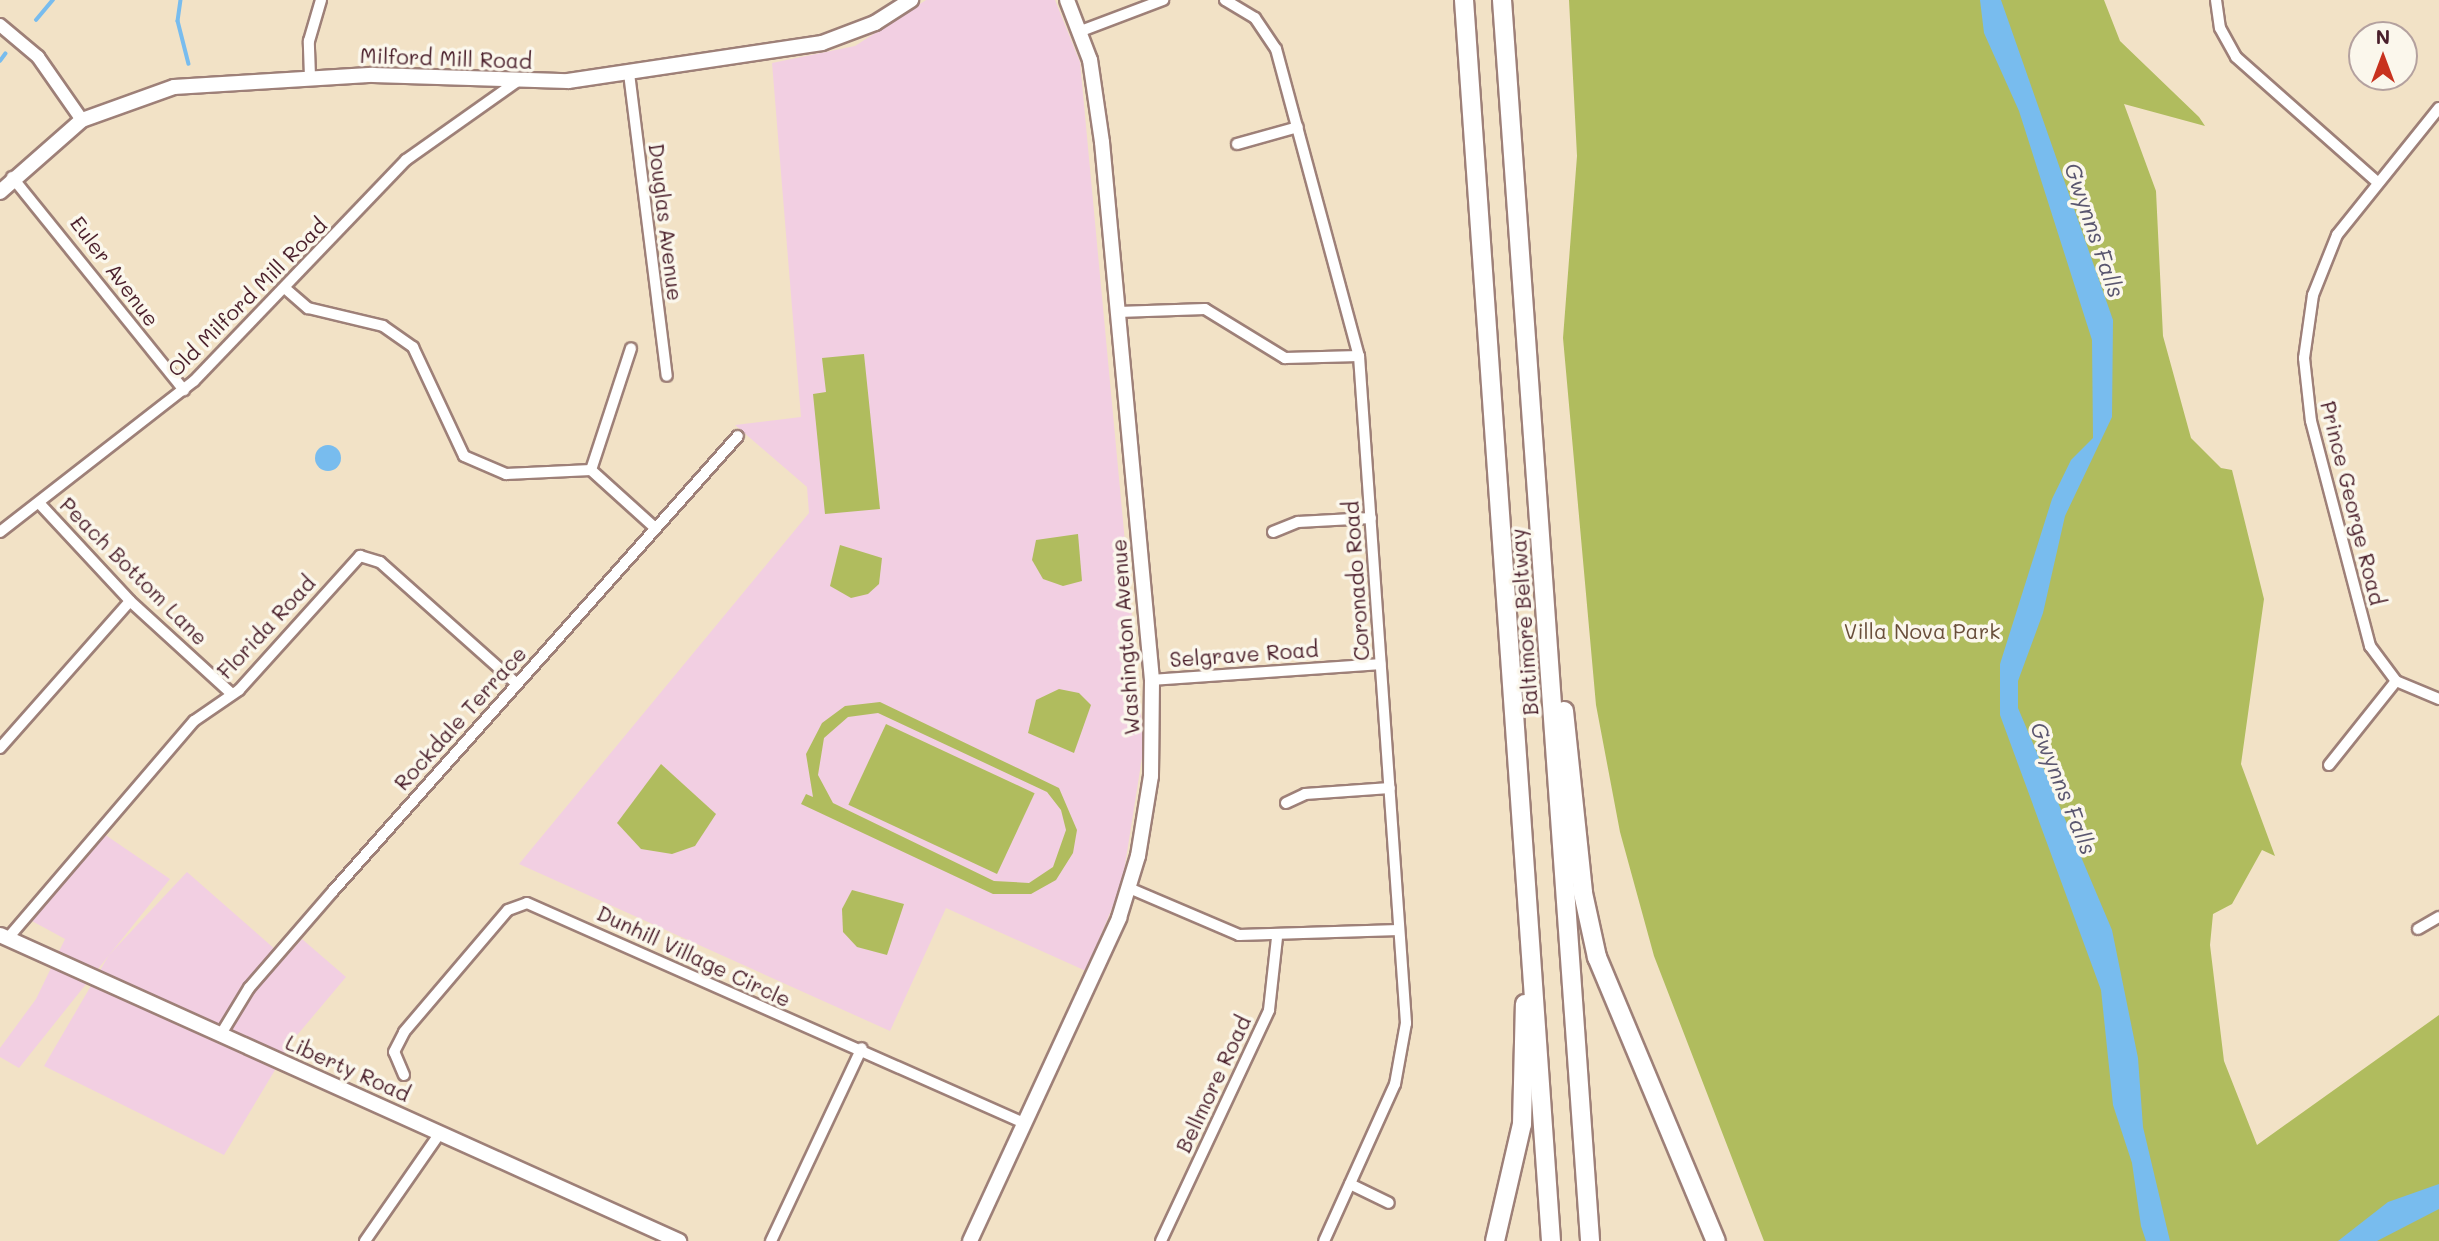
<!DOCTYPE html>
<style>
body{margin:0}
#map{position:relative;width:2439px;height:1241px;overflow:hidden;background:#f2e2c6;font-family:Mali,sans-serif}
div>[style]{position:absolute}
.built>*{inset:0;background:#f2cfe2}
.green>*{inset:0;background:#b0bc5e;transform-origin:0 0}
.water>*{inset:0;background:#78bcee}
.round{border-radius:50%}
.stream>*{height:3.5px;margin:-1.75px;padding:0 1.75px;transform-origin:1.75px;border-radius:1.75px;background:#78bcee}
.roads{filter:drop-shadow(2px 0 #9e8078) drop-shadow(-2px 0 #9e8078) drop-shadow(0 2px #9e8078) drop-shadow(0 -2px #9e8078)}
.minor>*{height:10px;margin:-5px;padding:0 5px;transform-origin:5px;border-radius:5px;background:#fff}
.tertiary>*{height:12px;margin:-6px;padding:0 6px;transform-origin:6px;border-radius:6px;background:#fff}
.secondary>*{height:14px;margin:-7px;padding:0 7px;transform-origin:7px;border-radius:7px;background:#fff}
.primary>*{height:14px;margin:-7px;padding:0 7px;transform-origin:7px;border-radius:7px;background:#fff}
.motorway>*{height:18px;margin:-9px;padding:0 9px;transform-origin:9px;border-radius:9px;background:#fff}
span{translate:-50% -50%;white-space:nowrap;text-align:center;line-height:1.15;-webkit-text-stroke:7px #fbf7ec;paint-order:stroke}
.street-label{font-size:21px;color:#4a1f2b}
.park-label{font-size:21px;color:#694e3a}
.water-label{font-size:23px;color:#5a566f;font-style:italic}
.north{position:absolute;left:2348px;top:21px;width:70px;height:70px;box-sizing:border-box;background:#fbf7ec;border:2px solid #b4a19f;border-radius:50%;rotate:0deg;font-size:19px;font-weight:700;line-height:28px;text-align:center;color:#4a1f2b}
.north::after{content:'';display:block;margin:auto;width:24px;height:32px;background:#c8321e;clip-path:polygon(50% 0,100% 100%,50% 72%,0 100%)}
</style>
<div id="map">
<div class="built">
<div style="clip-path:polygon(926px 0,1055px 0,1080px 62px,1144px 745px,1122px 884px,1086px 971px,946px 908px,890px 1031px,519px 864px,809px 513px,807px 487px,735px 425px,801px 417px,772px 63px,855px 46px)"></div>
<div style="clip-path:polygon(104px 834px,170px 879px,19px 1068px,0 1057px,0 1048px,36px 999px,65px 939px,32px 921px)"></div>
<div style="clip-path:polygon(187px 872px,285px 958px,302px 939px,346px 977px,293px 1040px,224px 1155px,44px 1066px,109px 955px)"></div>
</div>
<div class="green">
<div style="clip-path:polygon(1569px 0,2104px 0,2120px 41px,2199px 117px,2205px 126px,2124px 104px,2156px 191px,2163px 336px,2191px 438px,2221px 468px,2232px 470px,2264px 599px,2241px 764px,2275px 856px,2262px 850px,2232px 904px,2213px 914px,2210px 945px,2224px 1061px,2257px 1145px,2439px 1015px,2439px 1241px,1764px 1241px,1654px 956px,1620px 832px,1596px 705px,1563px 338px,1577px 156px)"></div>
<div style="clip-path:polygon(864px 354px,880px 509px,825px 514px,813px 394px,826px 392px,822px 358px)"></div>
<div style="clip-path:polygon(1078px 534px,1082px 581px,1063px 586px,1043px 579px,1032px 560px,1036px 540px)"></div>
<div style="clip-path:polygon(840px 545px,882px 558px,879px 584px,868px 594px,851px 598px,830px 586px)"></div>
<div style="clip-path:polygon(1059px 689px,1079px 693px,1091px 705px,1074px 753px,1028px 733px,1036px 700px)"></div>
<div style="clip-path:polygon(evenodd,880px 702px,1059px 788px,1077px 830px,1073px 853px,1056px 880px,1031px 894px,993px 894px,801px 804px,806px 794px,813px 797px,806px 754px,822px 723px,845px 706px,880px 702px,878px 713px,1047px 792px,1061px 810px,1066px 830px,1053px 867px,1029px 883px,994px 881px,833px 803px,818px 775px,824px 738px,848px 717px,878px 713px)"></div>
<div style="left:886px;top:724px;width:164px;height:89px;rotate:25deg"></div>
<div style="clip-path:polygon(661px 764px,716px 814px,695px 846px,672px 854px,641px 849px,617px 823px)"></div>
<div style="clip-path:polygon(852px 890px,904px 904px,887px 955px,857px 947px,843px 932px,842px 909px)"></div>
</div>
<div class="water">
<div style="clip-path:polygon(1980px 0,2001px 0,2113px 320px,2112px 417px,2065px 516px,2043px 613px,2018px 681px,2018px 708px,2112px 930px,2138px 1058px,2143px 1127px,2170px 1241px,2146px 1241px,2141px 1226px,2132px 1163px,2113px 1105px,2101px 990px,2000px 715px,2000px 664px,2052px 499px,2071px 460px,2093px 438px,2092px 340px,2019px 111px,1984px 33px)"></div>
<div class="round" style="left:315px;top:445px;width:26px;height:26px"></div>
<div style="clip-path:polygon(2439px 1184px,2439px 1209px,2377px 1241px,2338px 1241px,2388px 1202px)"></div>
</div>
<div class="stream">
<div style="left:181px;top:0;width:21px;rotate:98deg"></div>
<div style="left:178px;top:21px;width:44px;rotate:75.7deg"></div>
<div style="left:36px;top:20px;width:26px;rotate:-50deg"></div>
<div style="left:0;top:61px;width:9px;rotate:-54deg"></div>
</div>
<div class="roads">
<div class="minor">
<div style="left:1225px;top:0;width:35px;rotate:31deg"></div>
<div style="left:1255px;top:18px;width:37px;rotate:56deg"></div>
<div style="left:1276px;top:49px;width:318px;rotate:74.9deg"></div>
<div style="left:1359px;top:356px;width:669px;rotate:85.97deg"></div>
<div style="left:1406px;top:1023px;width:62px;rotate:100.2deg"></div>
<div style="left:1395px;top:1084px;width:172px;rotate:114.3deg"></div>
<div style="left:2216px;top:0;width:28px;rotate:82deg"></div>
<div style="left:2220px;top:28px;width:33px;rotate:61deg"></div>
<div style="left:2236px;top:57px;width:187px;rotate:41.5deg"></div>
<div style="left:1081px;top:31px;width:88px;rotate:-20.7deg"></div>
<div style="left:629px;top:73px;width:305px;rotate:82.9deg"></div>
<div style="left:310px;top:77px;width:36px;rotate:-92deg"></div>
<div style="left:309px;top:41px;width:43px;rotate:-73.7deg"></div>
<div style="left:2439px;top:108px;width:163px;rotate:128.8deg"></div>
<div style="left:2337px;top:235px;width:65px;rotate:111.8deg"></div>
<div style="left:2313px;top:295px;width:64px;rotate:98.1deg"></div>
<div style="left:2304px;top:358px;width:63px;rotate:83.7deg"></div>
<div style="left:2311px;top:421px;width:233px;rotate:75.3deg"></div>
<div style="left:2370px;top:646px;width:44px;rotate:53.4deg"></div>
<div style="left:2396px;top:681px;width:47px;rotate:22.7deg"></div>
<div style="left:1237px;top:144px;width:63px;rotate:-15.6deg"></div>
<div style="left:12px;top:177px;width:274px;rotate:51.1deg"></div>
<div style="left:287px;top:290px;width:28px;rotate:41deg"></div>
<div style="left:308px;top:308px;width:77px;rotate:13.5deg"></div>
<div style="left:383px;top:326px;width:37px;rotate:35deg"></div>
<div style="left:413px;top:347px;width:120px;rotate:64.9deg"></div>
<div style="left:464px;top:456px;width:46px;rotate:23.2deg"></div>
<div style="left:506px;top:474px;width:85px;rotate:-2.7deg"></div>
<div style="left:591px;top:470px;width:85px;rotate:42.1deg"></div>
<div style="left:1118px;top:312px;width:87px;rotate:-2deg"></div>
<div style="left:1205px;top:309px;width:94px;rotate:31.5deg"></div>
<div style="left:1285px;top:358px;width:74px;rotate:-1.5deg"></div>
<div style="left:591px;top:470px;width:128px;rotate:-71.8deg"></div>
<div style="left:40px;top:504px;width:132px;rotate:47.1deg"></div>
<div style="left:130px;top:601px;width:138px;rotate:42.4deg"></div>
<div style="left:0;top:532px;width:246px;rotate:-37.9deg"></div>
<div style="left:194px;top:381px;width:306px;rotate:-46.2deg"></div>
<div style="left:406px;top:160px;width:135px;rotate:-35.3deg"></div>
<div style="left:1273px;top:532px;width:27px;rotate:-22deg"></div>
<div style="left:1298px;top:522px;width:73px;rotate:-3.1deg"></div>
<div style="left:1152px;top:680px;width:229px;rotate:-4deg"></div>
<div style="left:0;top:748px;width:196px;rotate:-48.5deg"></div>
<div style="left:2329px;top:765px;width:107px;rotate:-51.4deg"></div>
<div style="left:1286px;top:803px;width:21px;rotate:-25deg"></div>
<div style="left:1305px;top:794px;width:85px;rotate:-4deg"></div>
<div style="left:1129px;top:888px;width:120px;rotate:23.1deg"></div>
<div style="left:1239px;top:935px;width:160px;rotate:-1.8deg"></div>
<div style="left:2418px;top:929px;width:24px;rotate:-30deg"></div>
<div style="left:8px;top:938px;width:286px;rotate:-49.4deg"></div>
<div style="left:194px;top:721px;width:55px;rotate:-34.6deg"></div>
<div style="left:239px;top:690px;width:181px;rotate:-47.9deg"></div>
<div style="left:360px;top:556px;width:21px;rotate:17deg"></div>
<div style="left:380px;top:562px;width:183px;rotate:41.7deg"></div>
<div style="left:221px;top:1034px;width:54px;rotate:-58.7deg"></div>
<div style="left:249px;top:988px;width:128px;rotate:-49.1deg"></div>
<div style="left:333px;top:891px;width:609px;rotate:-48.33deg"></div>
<div style="left:404px;top:1075px;width:25px;rotate:-113deg"></div>
<div style="left:394px;top:1052px;width:22px;rotate:-63deg"></div>
<div style="left:404px;top:1032px;width:160px;rotate:-49.6deg"></div>
<div style="left:508px;top:910px;width:20px;rotate:-20deg"></div>
<div style="left:527px;top:903px;width:544px;rotate:23.88deg"></div>
<div style="left:1350px;top:1184px;width:43px;rotate:26deg"></div>
<div style="left:365px;top:1241px;width:131px;rotate:-55.2deg"></div>
<div style="left:771px;top:1241px;width:213px;rotate:-64.8deg"></div>
<div style="left:1161px;top:1241px;width:255px;rotate:-64.9deg"></div>
<div style="left:1269px;top:1010px;width:72px;rotate:-83.7deg"></div>
</div>
<div class="tertiary">
<div style="left:0;top:25px;width:50px;rotate:40.1deg"></div>
<div style="left:38px;top:57px;width:77px;rotate:55.1deg"></div>
</div>
<div class="secondary">
<div style="left:0;top:192px;width:109px;rotate:-41.3deg"></div>
<div style="left:82px;top:120px;width:98px;rotate:-19.7deg"></div>
<div style="left:174px;top:87px;width:199px;rotate:-3.5deg"></div>
<div style="left:373px;top:75px;width:195px;rotate:1.8deg"></div>
<div style="left:568px;top:81px;width:257px;rotate:-8.5deg"></div>
<div style="left:822px;top:43px;width:57px;rotate:-20.7deg"></div>
<div style="left:875px;top:23px;width:43px;rotate:-32.6deg"></div>
<div style="left:970px;top:1241px;width:356px;rotate:-65.2deg"></div>
<div style="left:1119px;top:918px;width:65px;rotate:-73deg"></div>
<div style="left:1138px;top:856px;width:81px;rotate:-80.8deg"></div>
<div style="left:1151px;top:776px;width:96px;rotate:-89.4deg"></div>
<div style="left:1152px;top:680px;width:540px;rotate:-95.31deg"></div>
<div style="left:1102px;top:142px;width:83px;rotate:-98.3deg"></div>
<div style="left:1090px;top:60px;width:64px;rotate:-111deg"></div>
</div>
<div class="primary">
<div style="left:0;top:935px;width:745px;rotate:24.26deg"></div>
</div>
<div class="motorway">
<div style="left:1464px;top:0;width:1244px;rotate:85.99deg"></div>
<div style="left:1502px;top:0;width:1244px;rotate:85.94deg"></div>
<div style="left:1564px;top:711px;width:183px;rotate:84deg"></div>
<div style="left:1583px;top:893px;width:66px;rotate:77.7deg"></div>
<div style="left:1597px;top:957px;width:308px;rotate:67.3deg"></div>
<div style="left:1495px;top:1241px;width:120px;rotate:-77deg"></div>
<div style="left:1522px;top:1124px;width:120px;rotate:-88.6deg"></div>
</div>
</div>
<div class="street-label">
<span style="left:446px;top:58px;rotate:2deg">Milford Mill Road</span>
<span style="left:666px;top:222px;rotate:83deg">Douglas Avenue</span>
<span style="left:115px;top:271px;rotate:53deg">Euler Avenue</span>
<span style="left:247px;top:297px;rotate:-45deg">Old Milford Mill Road</span>
<span style="left:2353px;top:503px;rotate:76deg">Prince George Road</span>
<span style="left:134px;top:571px;rotate:45deg">Peach Bottom Lane</span>
<span style="left:1356px;top:581px;rotate:-94deg">Coronado Road</span>
<span style="left:1524px;top:622px;rotate:-94deg">Baltimore Beltway</span>
<span style="left:266px;top:627px;rotate:-47deg">Florida Road</span>
<span style="left:1125px;top:637px;rotate:-94deg">Washington Avenue</span>
<span style="left:1244px;top:654px;rotate:-4deg">Selgrave Road</span>
<span style="left:460px;top:718px;rotate:-48deg">Rockdale Terrace</span>
<span style="left:694px;top:956px;rotate:25deg">Dunhill Village Circle</span>
<span style="left:348px;top:1068px;rotate:24deg">Liberty Road</span>
<span style="left:1213px;top:1084px;rotate:-65deg">Bellmore Road</span>
</div>
<div class="park-label">
<span style="left:1922px;top:631px">Villa Nova Park</span>
</div>
<div class="water-label">
<span style="left:2095px;top:230px;rotate:71deg">Gwynns Falls</span>
<span style="left:2064px;top:788px;rotate:68deg">Gwynns Falls</span>
</div>
<div class="north">N</div>
</div>
